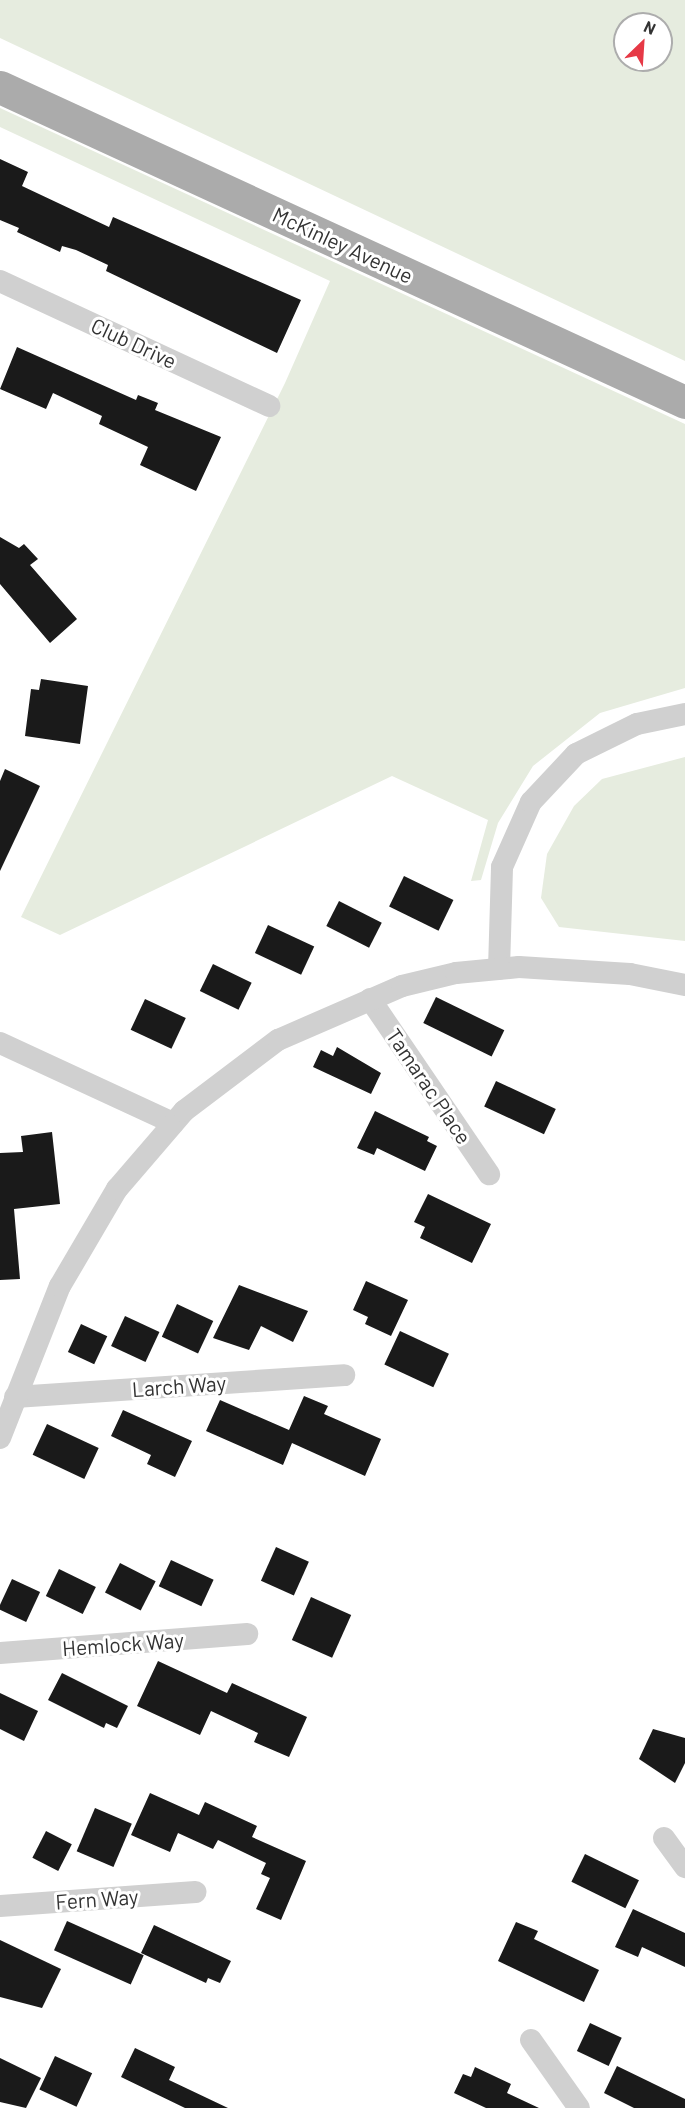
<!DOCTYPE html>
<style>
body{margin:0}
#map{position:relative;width:685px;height:2108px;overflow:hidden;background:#fff;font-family:Barlow,sans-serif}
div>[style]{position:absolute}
.green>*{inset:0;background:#e6ecdf}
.building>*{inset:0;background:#1a1a1a;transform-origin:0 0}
.street>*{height:22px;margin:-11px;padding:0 11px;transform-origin:11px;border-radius:11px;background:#d0d0d0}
.primary>*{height:33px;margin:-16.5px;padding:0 16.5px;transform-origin:16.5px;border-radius:16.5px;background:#ababab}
span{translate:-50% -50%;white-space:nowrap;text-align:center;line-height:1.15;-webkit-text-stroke:6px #fff;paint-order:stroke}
.street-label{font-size:21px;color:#333}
.north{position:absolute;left:613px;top:12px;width:60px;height:60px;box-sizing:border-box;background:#fff;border:2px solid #adadad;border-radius:50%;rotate:25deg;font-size:16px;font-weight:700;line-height:24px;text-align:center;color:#333}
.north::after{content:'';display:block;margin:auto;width:21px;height:27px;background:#e63946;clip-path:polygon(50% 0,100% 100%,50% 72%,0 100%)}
</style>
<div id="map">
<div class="green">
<div style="clip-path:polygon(evenodd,0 0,685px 0,685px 361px,0 38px,0 0,625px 24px,661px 24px,661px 60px,625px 60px,625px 24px)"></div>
<div style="clip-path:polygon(0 108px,685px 424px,685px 688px,600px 713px,533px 766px,498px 823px,481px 880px,471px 881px,488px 820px,392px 776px,60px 935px,21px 917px,285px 383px,330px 281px,0 127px)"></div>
<div style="clip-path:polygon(685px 757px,685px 941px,559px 927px,541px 898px,547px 854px,574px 806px,602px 779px)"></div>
</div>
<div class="building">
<div style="clip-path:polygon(0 159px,28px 172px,22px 186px,109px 227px,113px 217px,301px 300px,277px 353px,106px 271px,108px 265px,76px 250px,62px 246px,60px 252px,17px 232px,19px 228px,0 220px)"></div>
<div style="clip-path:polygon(17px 347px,136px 400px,138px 395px,158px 403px,155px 410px,221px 437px,196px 491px,140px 465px,148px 447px,99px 424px,102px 416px,53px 393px,46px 409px,0 389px)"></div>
<div style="clip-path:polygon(0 537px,19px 548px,24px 544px,38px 559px,30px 565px,77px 619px,50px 643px,0 584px)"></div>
<div style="clip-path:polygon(41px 679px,88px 686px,80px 744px,25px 736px,31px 689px,39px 690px)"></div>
<div style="clip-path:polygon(5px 769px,40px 786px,0 871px,0 781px)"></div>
<div style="left:404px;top:876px;width:55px;height:34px;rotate:26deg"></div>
<div style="left:339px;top:901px;width:48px;height:28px;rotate:27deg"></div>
<div style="left:268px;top:925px;width:51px;height:31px;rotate:25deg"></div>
<div style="left:213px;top:964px;width:43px;height:30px;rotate:26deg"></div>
<div style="left:436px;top:997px;width:76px;height:29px;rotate:26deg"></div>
<div style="left:145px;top:999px;width:45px;height:34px;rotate:25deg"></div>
<div style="clip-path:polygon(337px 1047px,381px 1073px,371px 1094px,313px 1067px,321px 1050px,333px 1056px)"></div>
<div style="left:496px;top:1081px;width:66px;height:28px;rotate:25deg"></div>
<div style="clip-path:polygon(375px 1111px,429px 1137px,427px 1141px,437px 1146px,425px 1171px,377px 1148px,374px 1155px,357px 1148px)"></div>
<div style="clip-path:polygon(52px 1132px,60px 1204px,14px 1209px,20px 1279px,0 1280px,0 1153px,23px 1152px,21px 1136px)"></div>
<div style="clip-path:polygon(428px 1194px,491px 1224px,472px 1263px,420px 1238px,425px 1227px,414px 1222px)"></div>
<div style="clip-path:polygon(366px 1281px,408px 1300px,391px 1336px,365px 1324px,368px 1317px,353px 1310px)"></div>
<div style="clip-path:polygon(239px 1285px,308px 1311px,293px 1342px,261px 1326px,249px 1350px,213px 1338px)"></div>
<div style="left:177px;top:1304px;width:40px;height:36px;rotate:25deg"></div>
<div style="left:125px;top:1316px;width:38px;height:33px;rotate:25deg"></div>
<div style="left:81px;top:1324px;width:29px;height:31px;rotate:25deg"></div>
<div style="left:400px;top:1331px;width:54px;height:37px;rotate:25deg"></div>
<div style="clip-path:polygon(304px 1396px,328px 1406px,324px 1414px,381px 1439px,365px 1476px,292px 1443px,283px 1465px,206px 1431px,220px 1400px,289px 1430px)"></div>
<div style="clip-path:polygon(123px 1410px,192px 1441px,175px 1477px,147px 1464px,151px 1455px,111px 1436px)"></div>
<div style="left:47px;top:1424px;width:57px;height:34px;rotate:25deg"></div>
<div style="left:276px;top:1547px;width:36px;height:37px;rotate:24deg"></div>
<div style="left:171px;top:1560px;width:47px;height:29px;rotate:25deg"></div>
<div style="left:120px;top:1563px;width:40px;height:33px;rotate:27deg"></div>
<div style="left:59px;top:1569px;width:41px;height:30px;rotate:26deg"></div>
<div style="left:12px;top:1579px;width:31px;height:33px;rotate:25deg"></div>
<div style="left:311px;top:1597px;width:44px;height:47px;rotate:24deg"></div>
<div style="clip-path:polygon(158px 1661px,227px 1693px,232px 1683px,307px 1717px,289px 1757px,254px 1742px,258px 1733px,211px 1711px,200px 1735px,137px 1706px)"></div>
<div style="clip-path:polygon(62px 1673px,128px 1706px,117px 1728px,106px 1723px,104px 1728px,48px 1700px)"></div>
<div style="clip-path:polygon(0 1693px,38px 1711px,24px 1741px,0 1729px)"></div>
<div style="clip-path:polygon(653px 1729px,685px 1738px,685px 1763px,675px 1783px,639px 1759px)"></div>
<div style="clip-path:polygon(150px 1793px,199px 1815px,205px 1802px,257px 1826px,252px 1837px,306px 1861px,281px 1920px,256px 1909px,270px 1878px,261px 1874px,266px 1863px,218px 1840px,213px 1849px,178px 1833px,170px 1852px,131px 1835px)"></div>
<div style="left:95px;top:1808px;width:40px;height:47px;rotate:23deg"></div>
<div style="left:46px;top:1831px;width:29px;height:30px;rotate:27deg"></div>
<div style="left:585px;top:1854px;width:60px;height:31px;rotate:26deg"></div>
<div style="clip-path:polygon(633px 1909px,685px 1933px,685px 1967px,642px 1947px,638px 1957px,615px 1947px)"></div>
<div style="left:67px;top:1921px;width:84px;height:32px;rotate:24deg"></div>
<div style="clip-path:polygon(516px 1922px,538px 1931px,534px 1939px,599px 1970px,584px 2002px,498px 1961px)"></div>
<div style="clip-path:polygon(154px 1925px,231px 1961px,220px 1983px,208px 1978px,206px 1983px,141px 1953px)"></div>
<div style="clip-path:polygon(0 1940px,61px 1969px,42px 2008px,0 1997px)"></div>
<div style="left:590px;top:2023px;width:35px;height:31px;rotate:25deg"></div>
<div style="clip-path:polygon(135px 2048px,175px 2067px,169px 2080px,228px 2108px,185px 2108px,121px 2077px)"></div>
<div style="left:55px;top:2056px;width:41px;height:37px;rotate:25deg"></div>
<div style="clip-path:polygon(0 2058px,41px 2078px,26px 2108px,0 2102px)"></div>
<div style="clip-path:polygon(617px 2066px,685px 2099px,685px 2108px,634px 2108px,604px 2093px)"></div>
<div style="clip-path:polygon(475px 2067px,511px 2084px,507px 2093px,539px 2108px,486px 2108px,454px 2093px,463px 2074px,471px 2077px)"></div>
</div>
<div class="street">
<div style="left:0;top:281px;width:297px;rotate:24.9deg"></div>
<div style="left:499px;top:969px;width:102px;rotate:-88.3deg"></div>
<div style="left:502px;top:867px;width:71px;rotate:-66deg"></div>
<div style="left:531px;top:802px;width:66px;rotate:-46.8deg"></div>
<div style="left:576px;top:754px;width:68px;rotate:-26.2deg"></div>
<div style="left:637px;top:724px;width:49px;rotate:-11.8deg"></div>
<div style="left:370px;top:999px;width:212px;rotate:55.8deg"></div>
<div style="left:0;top:1043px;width:191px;rotate:24.8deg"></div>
<div style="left:15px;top:1397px;width:330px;rotate:-3.8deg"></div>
<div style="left:0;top:1438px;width:163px;rotate:-68.5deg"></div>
<div style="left:60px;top:1286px;width:113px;rotate:-59.6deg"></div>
<div style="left:117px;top:1189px;width:103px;rotate:-49.3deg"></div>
<div style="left:184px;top:1111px;width:118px;rotate:-37.1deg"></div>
<div style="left:278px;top:1040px;width:135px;rotate:-23.5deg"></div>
<div style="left:402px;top:986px;width:56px;rotate:-13.5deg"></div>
<div style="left:456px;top:973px;width:63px;rotate:-5.4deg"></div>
<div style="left:519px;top:967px;width:111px;rotate:3.6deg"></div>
<div style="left:630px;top:974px;width:56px;rotate:11.3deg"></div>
<div style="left:0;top:1653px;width:248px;rotate:-4.4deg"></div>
<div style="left:664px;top:1838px;width:36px;rotate:54deg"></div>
<div style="left:0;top:1906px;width:196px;rotate:-4.1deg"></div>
<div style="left:531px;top:2040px;width:83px;rotate:54.8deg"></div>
</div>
<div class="primary">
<div style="left:0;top:87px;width:754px;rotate:24.7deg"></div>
</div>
<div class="street-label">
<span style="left:343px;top:245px;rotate:25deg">McKinley Avenue</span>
<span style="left:134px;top:343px;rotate:25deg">Club Drive</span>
<span style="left:429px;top:1086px;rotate:56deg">Tamarac Place</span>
<span style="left:179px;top:1386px;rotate:-4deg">Larch Way</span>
<span style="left:123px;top:1644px;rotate:-4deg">Hemlock Way</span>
<span style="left:97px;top:1899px;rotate:-4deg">Fern Way</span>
</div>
<div class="north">N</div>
</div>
